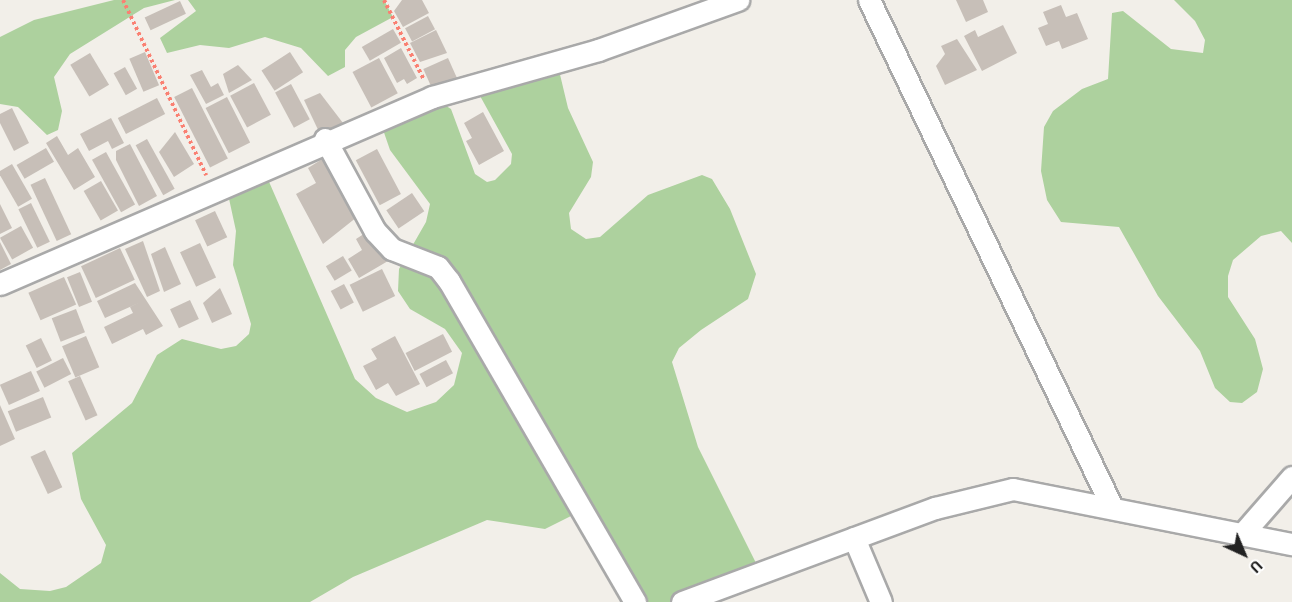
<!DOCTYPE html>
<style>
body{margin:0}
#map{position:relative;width:1292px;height:602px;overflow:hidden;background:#f2efe9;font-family:Barlow,sans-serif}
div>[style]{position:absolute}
.forest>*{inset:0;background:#add19e}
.building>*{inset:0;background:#c7bfb8;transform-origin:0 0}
.path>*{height:4px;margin-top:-2px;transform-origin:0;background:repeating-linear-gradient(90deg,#fa8072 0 3px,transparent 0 6px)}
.roads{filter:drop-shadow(2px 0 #a9a9a9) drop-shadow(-2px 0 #a9a9a9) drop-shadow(0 2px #a9a9a9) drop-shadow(0 -2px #a9a9a9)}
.minor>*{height:21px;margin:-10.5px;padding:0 10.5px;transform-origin:10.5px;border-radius:10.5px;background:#fff}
span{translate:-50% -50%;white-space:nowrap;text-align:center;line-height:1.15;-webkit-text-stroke:4.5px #fff;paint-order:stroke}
.north{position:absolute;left:1214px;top:524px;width:60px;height:60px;-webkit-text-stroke:4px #fff;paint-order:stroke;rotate:136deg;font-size:16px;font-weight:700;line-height:24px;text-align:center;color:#222}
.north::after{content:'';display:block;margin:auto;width:21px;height:27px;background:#222;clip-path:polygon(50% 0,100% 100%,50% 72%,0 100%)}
</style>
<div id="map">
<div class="forest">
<div style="clip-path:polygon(114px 0,175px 0,144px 8px,70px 54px,54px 77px,62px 111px,58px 130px,47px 135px,18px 107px,0 104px,0 37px,34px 20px)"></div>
<div style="clip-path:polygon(188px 0,384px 0,393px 17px,356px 37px,345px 50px,345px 67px,328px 76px,301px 48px,265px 37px,229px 48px,200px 45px,167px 53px,160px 38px,196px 11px)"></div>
<div style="clip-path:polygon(1174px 0,1292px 0,1292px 243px,1281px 231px,1261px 236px,1233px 260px,1228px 276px,1228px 297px,1255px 339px,1263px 369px,1257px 392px,1242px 403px,1230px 402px,1215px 388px,1200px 351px,1158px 296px,1119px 227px,1061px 222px,1047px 200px,1041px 171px,1044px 127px,1053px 111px,1082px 89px,1108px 79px,1112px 13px,1123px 11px,1171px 49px,1203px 53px,1205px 40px,1195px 21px)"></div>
<div style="clip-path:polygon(557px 62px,568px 108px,593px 162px,591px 177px,569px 213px,571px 229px,586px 239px,600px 237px,648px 195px,702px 175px,712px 179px,730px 209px,756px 274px,748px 299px,701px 330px,679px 348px,672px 362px,698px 447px,761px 573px,682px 602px,635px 602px,575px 514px,545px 529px,487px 520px,353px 577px,310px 602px,0 602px,0 573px,20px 589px,50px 591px,66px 587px,101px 563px,106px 545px,81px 499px,72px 453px,132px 403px,157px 355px,182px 339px,221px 349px,236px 346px,249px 334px,251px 324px,233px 265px,236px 231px,228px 194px,263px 168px,355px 379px,376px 398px,407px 412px,436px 402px,454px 385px,462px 353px,445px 329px,410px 309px,398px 291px,399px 269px,426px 222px,430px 204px,390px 150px,379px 118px,432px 97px,451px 109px,475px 174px,487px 182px,495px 180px,511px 164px,512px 154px,474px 85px)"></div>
</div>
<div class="building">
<div style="clip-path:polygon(402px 0,422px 0,429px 13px,403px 27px,394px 11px)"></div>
<div style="clip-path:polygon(956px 0,983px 0,988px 12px,966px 22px)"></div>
<div style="left:180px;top:1px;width:14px;height:39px;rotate:65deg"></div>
<div style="clip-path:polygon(1061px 5px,1066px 17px,1077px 13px,1088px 39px,1062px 49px,1059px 41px,1046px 46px,1038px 28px,1048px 24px,1043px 12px)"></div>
<div style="left:428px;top:16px;width:15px;height:26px;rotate:62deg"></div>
<div style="clip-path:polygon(1003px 25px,1017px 53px,982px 71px,964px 36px,975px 30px,978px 37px)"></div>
<div style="left:393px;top:29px;width:16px;height:36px;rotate:60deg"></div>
<div style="clip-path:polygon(436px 30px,447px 53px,420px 62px,410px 43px)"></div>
<div style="clip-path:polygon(957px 39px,977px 70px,945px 85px,936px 66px,945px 54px,941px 46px)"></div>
<div style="clip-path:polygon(401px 48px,417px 78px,407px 84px,404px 79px,397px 83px,384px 58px)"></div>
<div style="left:145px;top:52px;width:36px;height:17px;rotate:67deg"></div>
<div style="left:290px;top:52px;width:24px;height:34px;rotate:57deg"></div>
<div style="left:90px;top:53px;width:37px;height:23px;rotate:59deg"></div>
<div style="left:379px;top:58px;width:40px;height:30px;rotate:62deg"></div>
<div style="left:448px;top:58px;width:22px;height:27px;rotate:66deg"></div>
<div style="clip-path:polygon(238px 65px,252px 80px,229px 93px,223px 74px)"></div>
<div style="left:125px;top:67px;width:25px;height:13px;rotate:61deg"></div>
<div style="clip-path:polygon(202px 70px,211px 87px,218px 83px,224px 95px,206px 104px,190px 75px)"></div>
<div style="left:254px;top:83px;width:36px;height:27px;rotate:62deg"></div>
<div style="left:291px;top:84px;width:40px;height:18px;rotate:62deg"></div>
<div style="left:192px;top:88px;width:79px;height:20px;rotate:63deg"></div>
<div style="clip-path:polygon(320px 93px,343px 123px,320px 134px,304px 100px)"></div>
<div style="left:227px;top:97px;width:51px;height:24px;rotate:63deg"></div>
<div style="left:157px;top:98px;width:18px;height:44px;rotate:63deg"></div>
<div style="clip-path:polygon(12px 108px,29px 143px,14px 151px,0 123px,0 114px)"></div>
<div style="clip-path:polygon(483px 112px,504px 151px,479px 165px,466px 141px,472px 138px,464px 123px)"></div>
<div style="clip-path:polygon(111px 118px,124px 143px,112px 149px,108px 141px,89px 151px,80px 134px)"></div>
<div style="clip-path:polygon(175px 132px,194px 164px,174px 177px,159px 152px)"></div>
<div style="clip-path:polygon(57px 136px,68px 155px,78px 148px,95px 177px,74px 190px,46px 143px)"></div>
<div style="left:147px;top:139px;width:57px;height:13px;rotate:61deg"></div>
<div style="clip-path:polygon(130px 144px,157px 196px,139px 206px,116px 160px,116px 151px)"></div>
<div style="left:46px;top:148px;width:16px;height:34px;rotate:60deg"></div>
<div style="left:377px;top:149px;width:51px;height:24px;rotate:62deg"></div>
<div style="left:106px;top:152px;width:60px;height:16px;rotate:61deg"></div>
<div style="clip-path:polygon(324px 158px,357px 217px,323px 244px,296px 194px,316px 183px,308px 168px)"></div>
<div style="left:12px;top:164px;width:40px;height:16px;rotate:60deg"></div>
<div style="left:45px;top:178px;width:62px;height:16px;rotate:65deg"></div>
<div style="left:101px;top:181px;width:34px;height:20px;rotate:60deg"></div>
<div style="left:412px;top:193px;width:22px;height:31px;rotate:56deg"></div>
<div style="left:31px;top:203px;width:43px;height:14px;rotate:64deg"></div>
<div style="clip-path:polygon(0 204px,12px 228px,0 234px)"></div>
<div style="left:215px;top:211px;width:29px;height:22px;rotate:65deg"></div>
<div style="left:21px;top:226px;width:25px;height:24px;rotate:61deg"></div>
<div style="clip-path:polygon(370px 230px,388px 261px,359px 278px,348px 259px,362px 250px,356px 239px)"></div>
<div style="clip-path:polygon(143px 241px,160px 291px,147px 297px,125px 249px)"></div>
<div style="clip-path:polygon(0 242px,11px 264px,0 270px)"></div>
<div style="left:200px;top:243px;width:38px;height:22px;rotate:65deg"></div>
<div style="clip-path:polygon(165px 247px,181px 284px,164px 292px,151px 254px)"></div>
<div style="left:120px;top:248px;width:35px;height:43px;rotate:65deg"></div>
<div style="left:343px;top:256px;width:17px;height:20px;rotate:59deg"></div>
<div style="left:382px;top:269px;width:30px;height:36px;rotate:64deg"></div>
<div style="left:80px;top:272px;width:32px;height:14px;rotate:68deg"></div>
<div style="left:64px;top:277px;width:30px;height:39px;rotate:66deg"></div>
<div style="clip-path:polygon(135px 283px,163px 326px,146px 335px,143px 329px,112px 344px,104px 327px,133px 313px,130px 307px,141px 302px,105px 318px,97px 301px)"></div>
<div style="left:344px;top:284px;width:21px;height:15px;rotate:62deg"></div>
<div style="clip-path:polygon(220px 288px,232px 314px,212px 323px,203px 303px)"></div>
<div style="left:190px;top:300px;width:21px;height:22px;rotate:65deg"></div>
<div style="left:76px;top:309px;width:25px;height:26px;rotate:69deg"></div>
<div style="left:443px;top:334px;width:20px;height:42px;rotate:63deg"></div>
<div style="left:86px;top:336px;width:34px;height:26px;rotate:67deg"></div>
<div style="clip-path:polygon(395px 336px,420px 384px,396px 396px,388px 383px,376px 390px,363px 366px,377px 359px,371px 349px)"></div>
<div style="left:41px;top:338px;width:25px;height:17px;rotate:64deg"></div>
<div style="left:63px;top:358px;width:18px;height:30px;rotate:63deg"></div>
<div style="left:446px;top:360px;width:15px;height:30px;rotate:62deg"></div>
<div style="left:31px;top:371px;width:22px;height:34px;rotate:66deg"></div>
<div style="left:80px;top:376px;width:43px;height:13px;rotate:66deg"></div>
<div style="left:43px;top:397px;width:22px;height:38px;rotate:68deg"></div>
<div style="clip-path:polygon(0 405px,15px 439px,0 446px)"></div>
<div style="left:45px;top:450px;width:41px;height:16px;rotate:65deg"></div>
</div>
<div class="path">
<div style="left:123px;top:0;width:194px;rotate:64.6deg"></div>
<div style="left:384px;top:0;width:89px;rotate:63.4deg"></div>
</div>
<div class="roads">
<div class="minor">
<div style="left:869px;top:0;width:560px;rotate:64.4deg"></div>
<div style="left:325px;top:139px;width:105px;rotate:61.5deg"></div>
<div style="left:375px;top:231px;width:25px;rotate:47deg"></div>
<div style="left:392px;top:249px;width:49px;rotate:21.4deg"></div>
<div style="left:438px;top:267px;width:18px;rotate:52deg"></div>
<div style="left:449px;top:281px;width:371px;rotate:59.9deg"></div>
<div style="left:0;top:284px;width:471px;rotate:-23.4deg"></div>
<div style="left:432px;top:97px;width:173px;rotate:-15.8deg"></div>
<div style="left:598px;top:50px;width:149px;rotate:-19.7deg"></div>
<div style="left:1244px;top:532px;width:73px;rotate:-48.9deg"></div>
<div style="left:854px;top:538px;width:69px;rotate:67.1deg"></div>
<div style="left:682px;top:602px;width:270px;rotate:-20.4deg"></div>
<div style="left:935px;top:508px;width:80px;rotate:-13.7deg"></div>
<div style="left:1013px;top:489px;width:284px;rotate:11.2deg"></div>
</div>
</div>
<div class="north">U</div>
</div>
